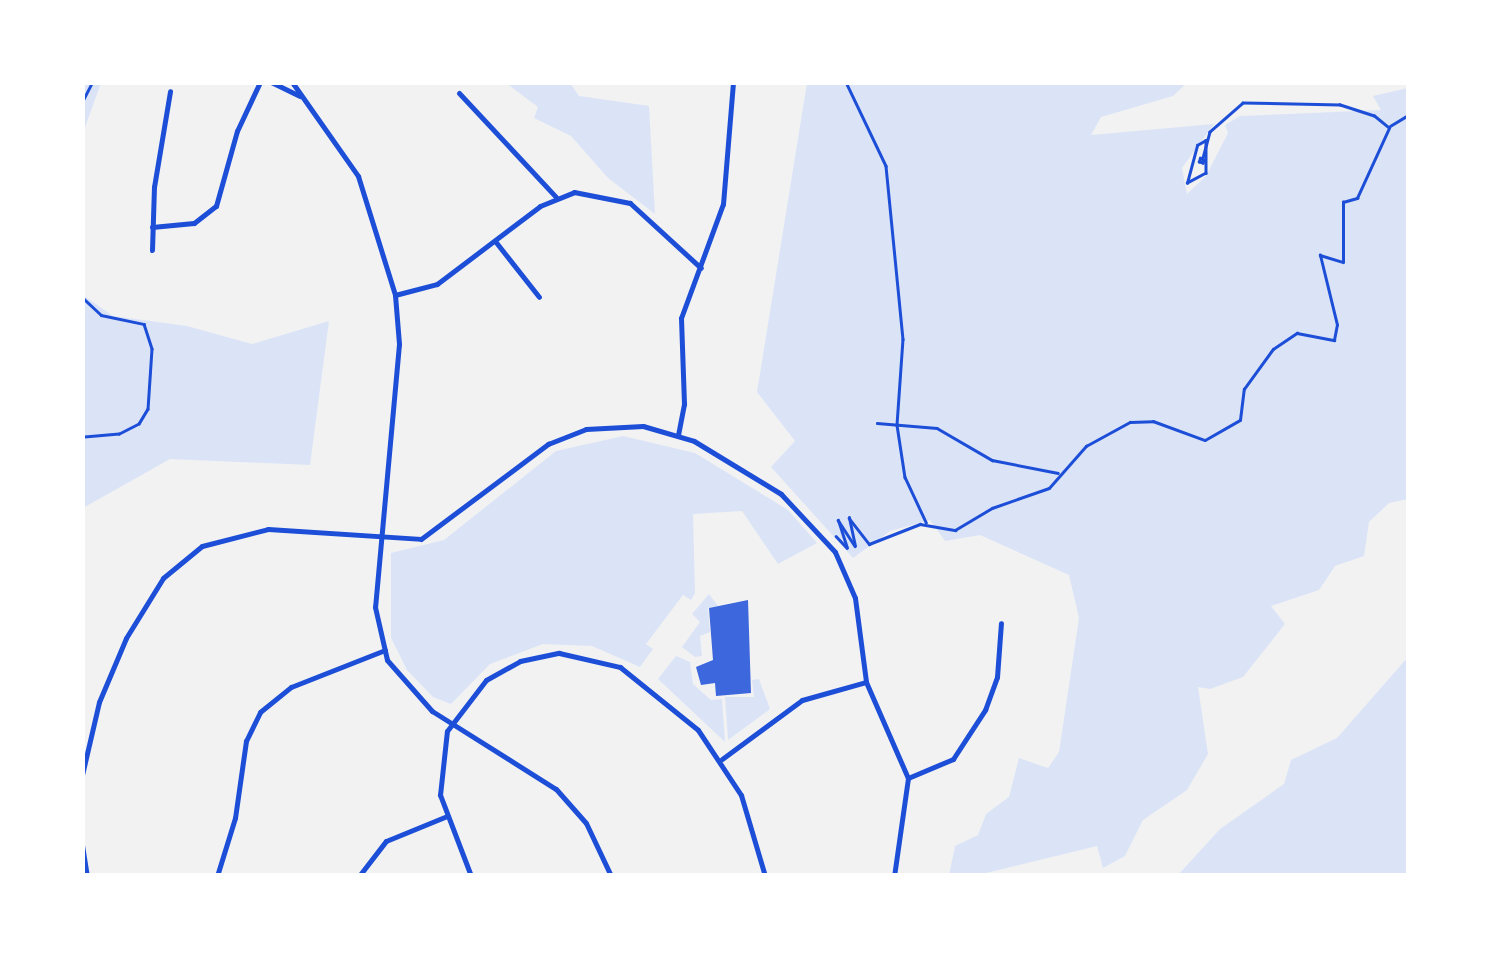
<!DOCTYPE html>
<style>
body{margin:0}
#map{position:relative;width:1491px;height:958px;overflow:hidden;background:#f2f2f2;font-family:Raleway,sans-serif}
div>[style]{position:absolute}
.green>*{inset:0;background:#dbe4f7}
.building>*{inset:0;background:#3d67dc}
.path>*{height:2.5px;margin:-1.25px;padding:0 1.25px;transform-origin:1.25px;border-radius:1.25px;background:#1d4ed8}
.minor>*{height:5px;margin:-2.5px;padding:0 2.5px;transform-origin:2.5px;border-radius:2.5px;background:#1d4ed8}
span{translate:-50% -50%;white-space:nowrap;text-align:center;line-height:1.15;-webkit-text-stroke:9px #fff;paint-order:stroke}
.frame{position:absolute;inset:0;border:85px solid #fff;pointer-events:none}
</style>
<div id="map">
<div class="green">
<i style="clip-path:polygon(83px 83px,101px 83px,83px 133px)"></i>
<i style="clip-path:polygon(506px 83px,570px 83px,579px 96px,649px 106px,655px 214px,608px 178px,571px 136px,534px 118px,538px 107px)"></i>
<i style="clip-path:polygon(807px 83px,1187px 83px,1173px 96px,1101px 117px,1091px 135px,1214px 124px,1182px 168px,1187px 194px,1206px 176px,1228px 133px,1225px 125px,1240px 116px,1381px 110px,1373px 96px,1408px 88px,1408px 499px,1389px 503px,1369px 522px,1364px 556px,1335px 566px,1319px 590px,1271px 606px,1285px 624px,1243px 677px,1210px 689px,1198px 687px,1208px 754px,1187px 790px,1143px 820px,1125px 856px,1103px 868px,1097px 846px,978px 875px,949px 875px,955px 846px,978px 835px,986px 814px,1009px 797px,1019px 758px,1048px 768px,1059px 752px,1079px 618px,1069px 575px,980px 535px,945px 541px,930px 520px,890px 531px,853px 558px,771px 467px,795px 441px,757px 392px)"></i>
<i style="clip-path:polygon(83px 295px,113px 316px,187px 326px,252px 344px,329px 321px,310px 465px,170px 459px,83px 508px)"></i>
<i style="clip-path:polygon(623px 436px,695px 453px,788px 510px,817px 543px,778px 564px,742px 511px,693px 514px,695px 593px,691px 600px,683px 595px,646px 644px,653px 649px,640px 667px,592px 646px,543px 644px,490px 664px,451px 704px,433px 697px,407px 670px,391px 638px,391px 553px,444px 540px,556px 451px)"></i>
<i style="clip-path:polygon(709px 594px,718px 606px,708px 608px,710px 632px,700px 636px,702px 656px,695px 657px,682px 647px,700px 622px,692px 614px)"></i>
<i style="clip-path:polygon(676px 656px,690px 662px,693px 684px,711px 700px,722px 699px,725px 742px,658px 679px)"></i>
<i style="clip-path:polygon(1408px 657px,1408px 875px,1178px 875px,1220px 829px,1284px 784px,1291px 760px,1337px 738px)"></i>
<i style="clip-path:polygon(759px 679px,770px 709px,728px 740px,725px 697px,754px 697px,752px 680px)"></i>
</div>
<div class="building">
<i style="clip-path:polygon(748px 600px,751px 693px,716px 696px,715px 683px,701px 685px,696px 667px,713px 660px,709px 608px)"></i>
</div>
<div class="path">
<i style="left:846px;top:82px;width:93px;rotate:64.5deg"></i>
<i style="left:886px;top:166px;width:174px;rotate:84.4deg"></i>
<i style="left:903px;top:339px;width:86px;rotate:94deg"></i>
<i style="left:897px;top:425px;width:53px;rotate:81.3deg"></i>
<i style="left:905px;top:477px;width:50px;rotate:65deg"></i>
<i style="left:82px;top:102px;width:22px;rotate:-63deg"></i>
<i style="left:1390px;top:126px;width:21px;rotate:-31deg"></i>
<i style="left:1206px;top:140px;width:33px;rotate:90deg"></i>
<i style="left:1206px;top:173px;width:21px;rotate:152deg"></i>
<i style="left:1187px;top:183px;width:39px;rotate:-75deg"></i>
<i style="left:1197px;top:145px;width:10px;rotate:-29deg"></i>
<i style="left:1200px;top:158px;width:4px;rotate:27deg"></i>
<i style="left:1204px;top:160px;width:3px;rotate:108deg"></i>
<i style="left:1203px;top:163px;width:4px;rotate:-166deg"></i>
<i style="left:1199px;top:162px;width:4px;rotate:-76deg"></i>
<i style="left:82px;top:297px;width:26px;rotate:43deg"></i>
<i style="left:101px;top:315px;width:44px;rotate:11.8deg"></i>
<i style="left:144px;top:324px;width:26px;rotate:72deg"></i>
<i style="left:152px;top:349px;width:60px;rotate:93.8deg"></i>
<i style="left:148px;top:409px;width:17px;rotate:121deg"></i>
<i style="left:139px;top:424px;width:22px;rotate:153deg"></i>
<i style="left:119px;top:434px;width:37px;rotate:175deg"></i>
<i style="left:877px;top:423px;width:60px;rotate:4.8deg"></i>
<i style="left:937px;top:428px;width:64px;rotate:30.2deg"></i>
<i style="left:992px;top:460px;width:67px;rotate:11.1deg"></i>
<i style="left:836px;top:536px;width:16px;rotate:47deg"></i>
<i style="left:847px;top:548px;width:29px;rotate:-108deg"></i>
<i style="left:838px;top:520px;width:31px;rotate:57deg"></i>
<i style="left:855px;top:546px;width:29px;rotate:-102deg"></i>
<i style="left:849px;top:518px;width:33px;rotate:52deg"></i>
<i style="left:869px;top:544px;width:55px;rotate:-21.4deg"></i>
<i style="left:920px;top:524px;width:36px;rotate:10deg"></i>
<i style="left:955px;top:530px;width:43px;rotate:-30.7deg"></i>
<i style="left:992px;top:508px;width:60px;rotate:-19.3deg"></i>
<i style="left:1049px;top:488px;width:56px;rotate:-48.6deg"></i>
<i style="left:1086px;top:446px;width:50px;rotate:-28.6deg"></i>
<i style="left:1130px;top:422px;width:23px;rotate:-2deg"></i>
<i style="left:1153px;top:421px;width:55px;rotate:20.1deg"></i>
<i style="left:1205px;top:440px;width:40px;rotate:-29.7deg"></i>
<i style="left:1240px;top:420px;width:31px;rotate:-83deg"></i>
<i style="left:1244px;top:389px;width:49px;rotate:-54.1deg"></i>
<i style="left:1273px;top:349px;width:29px;rotate:-34deg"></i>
<i style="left:1297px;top:333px;width:38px;rotate:11deg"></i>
<i style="left:1334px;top:340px;width:15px;rotate:-79deg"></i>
<i style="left:1337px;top:325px;width:72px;rotate:-103.7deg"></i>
<i style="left:1320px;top:255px;width:24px;rotate:17deg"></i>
<i style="left:1343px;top:262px;width:60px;rotate:-90deg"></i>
<i style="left:1343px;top:202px;width:15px;rotate:-16deg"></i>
<i style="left:1357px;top:198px;width:77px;rotate:-65.4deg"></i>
<i style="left:1389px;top:128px;width:19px;rotate:-141deg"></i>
<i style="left:1374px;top:116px;width:36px;rotate:-162deg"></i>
<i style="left:1340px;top:105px;width:97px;rotate:-178.8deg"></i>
<i style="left:1243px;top:103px;width:44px;rotate:138.7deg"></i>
<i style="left:1210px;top:132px;width:27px;rotate:105deg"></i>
</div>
<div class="minor">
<i style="left:271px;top:82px;width:32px;rotate:26deg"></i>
<i style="left:292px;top:82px;width:115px;rotate:54.9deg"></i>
<i style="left:358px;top:176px;width:125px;rotate:72.7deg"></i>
<i style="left:395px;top:295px;width:49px;rotate:85.3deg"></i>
<i style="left:399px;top:344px;width:264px;rotate:95.2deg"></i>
<i style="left:375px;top:607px;width:54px;rotate:77.2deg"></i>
<i style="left:387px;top:660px;width:68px;rotate:48.6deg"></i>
<i style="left:432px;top:711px;width:146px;rotate:32.2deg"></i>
<i style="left:556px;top:789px;width:45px;rotate:48.6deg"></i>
<i style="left:586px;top:823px;width:59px;rotate:64.7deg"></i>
<i style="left:459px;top:93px;width:142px;rotate:47deg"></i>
<i style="left:152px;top:227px;width:42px;rotate:-5.4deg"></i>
<i style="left:194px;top:223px;width:28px;rotate:-38deg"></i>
<i style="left:216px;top:206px;width:78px;rotate:-74.4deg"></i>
<i style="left:237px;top:131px;width:54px;rotate:-64.9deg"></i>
<i style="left:495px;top:241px;width:71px;rotate:51.8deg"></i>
<i style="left:152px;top:250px;width:63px;rotate:-88.2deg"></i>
<i style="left:154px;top:187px;width:97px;rotate:-80.5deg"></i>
<i style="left:395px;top:295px;width:43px;rotate:-14.7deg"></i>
<i style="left:437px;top:284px;width:129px;rotate:-37.1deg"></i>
<i style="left:540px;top:206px;width:37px;rotate:-22deg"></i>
<i style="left:574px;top:192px;width:57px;rotate:11.1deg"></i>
<i style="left:630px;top:203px;width:96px;rotate:42.5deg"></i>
<i style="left:678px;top:435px;width:32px;rotate:-79deg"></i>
<i style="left:684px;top:404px;width:86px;rotate:-92deg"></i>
<i style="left:681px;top:318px;width:121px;rotate:-69.8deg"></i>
<i style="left:723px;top:204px;width:122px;rotate:-85.3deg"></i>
<i style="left:722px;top:759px;width:99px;rotate:-36.4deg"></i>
<i style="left:802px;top:700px;width:66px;rotate:-15.7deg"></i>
<i style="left:82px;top:775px;width:75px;rotate:-76.9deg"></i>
<i style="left:99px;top:702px;width:69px;rotate:-67.1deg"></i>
<i style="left:126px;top:638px;width:70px;rotate:-58.3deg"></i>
<i style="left:163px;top:578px;width:50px;rotate:-39.4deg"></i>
<i style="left:202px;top:546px;width:68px;rotate:-14.4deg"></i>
<i style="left:268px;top:529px;width:153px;rotate:3.7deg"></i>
<i style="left:421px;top:539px;width:159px;rotate:-36.8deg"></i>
<i style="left:548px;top:444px;width:41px;rotate:-21.5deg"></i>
<i style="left:586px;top:429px;width:57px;rotate:-3deg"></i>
<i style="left:643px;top:426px;width:53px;rotate:16.4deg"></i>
<i style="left:694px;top:441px;width:102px;rotate:31.3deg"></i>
<i style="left:781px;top:494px;width:79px;rotate:47deg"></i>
<i style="left:835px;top:552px;width:50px;rotate:66.5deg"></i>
<i style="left:855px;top:598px;width:85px;rotate:82.5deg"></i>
<i style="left:866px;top:682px;width:105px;rotate:66.4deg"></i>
<i style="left:908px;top:778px;width:99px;rotate:98.1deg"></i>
<i style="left:908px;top:778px;width:49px;rotate:-22.9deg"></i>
<i style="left:953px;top:759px;width:59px;rotate:-56.9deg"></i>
<i style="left:985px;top:710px;width:35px;rotate:-70deg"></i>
<i style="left:997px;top:677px;width:54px;rotate:-85.8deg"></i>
<i style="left:82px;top:845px;width:31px;rotate:81deg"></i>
<i style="left:217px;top:876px;width:61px;rotate:-72.8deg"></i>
<i style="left:235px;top:818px;width:78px;rotate:-81.9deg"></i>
<i style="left:246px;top:741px;width:32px;rotate:-64deg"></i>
<i style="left:260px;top:712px;width:40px;rotate:-39deg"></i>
<i style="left:291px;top:687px;width:101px;rotate:-21.5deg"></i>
<i style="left:359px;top:876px;width:44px;rotate:-52.4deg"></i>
<i style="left:386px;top:841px;width:66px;rotate:-22.3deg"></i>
<i style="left:471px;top:876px;width:87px;rotate:-110.9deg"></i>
<i style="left:440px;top:795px;width:64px;rotate:-83.8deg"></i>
<i style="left:447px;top:731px;width:64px;rotate:-52.6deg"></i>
<i style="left:486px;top:680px;width:39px;rotate:-29deg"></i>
<i style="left:520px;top:661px;width:40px;rotate:-12deg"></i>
<i style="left:559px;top:653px;width:63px;rotate:12.9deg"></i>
<i style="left:620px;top:667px;width:100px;rotate:38.9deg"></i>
<i style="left:698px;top:730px;width:78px;rotate:56.5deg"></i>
<i style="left:741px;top:795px;width:84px;rotate:73.5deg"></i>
</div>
<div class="frame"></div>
</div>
